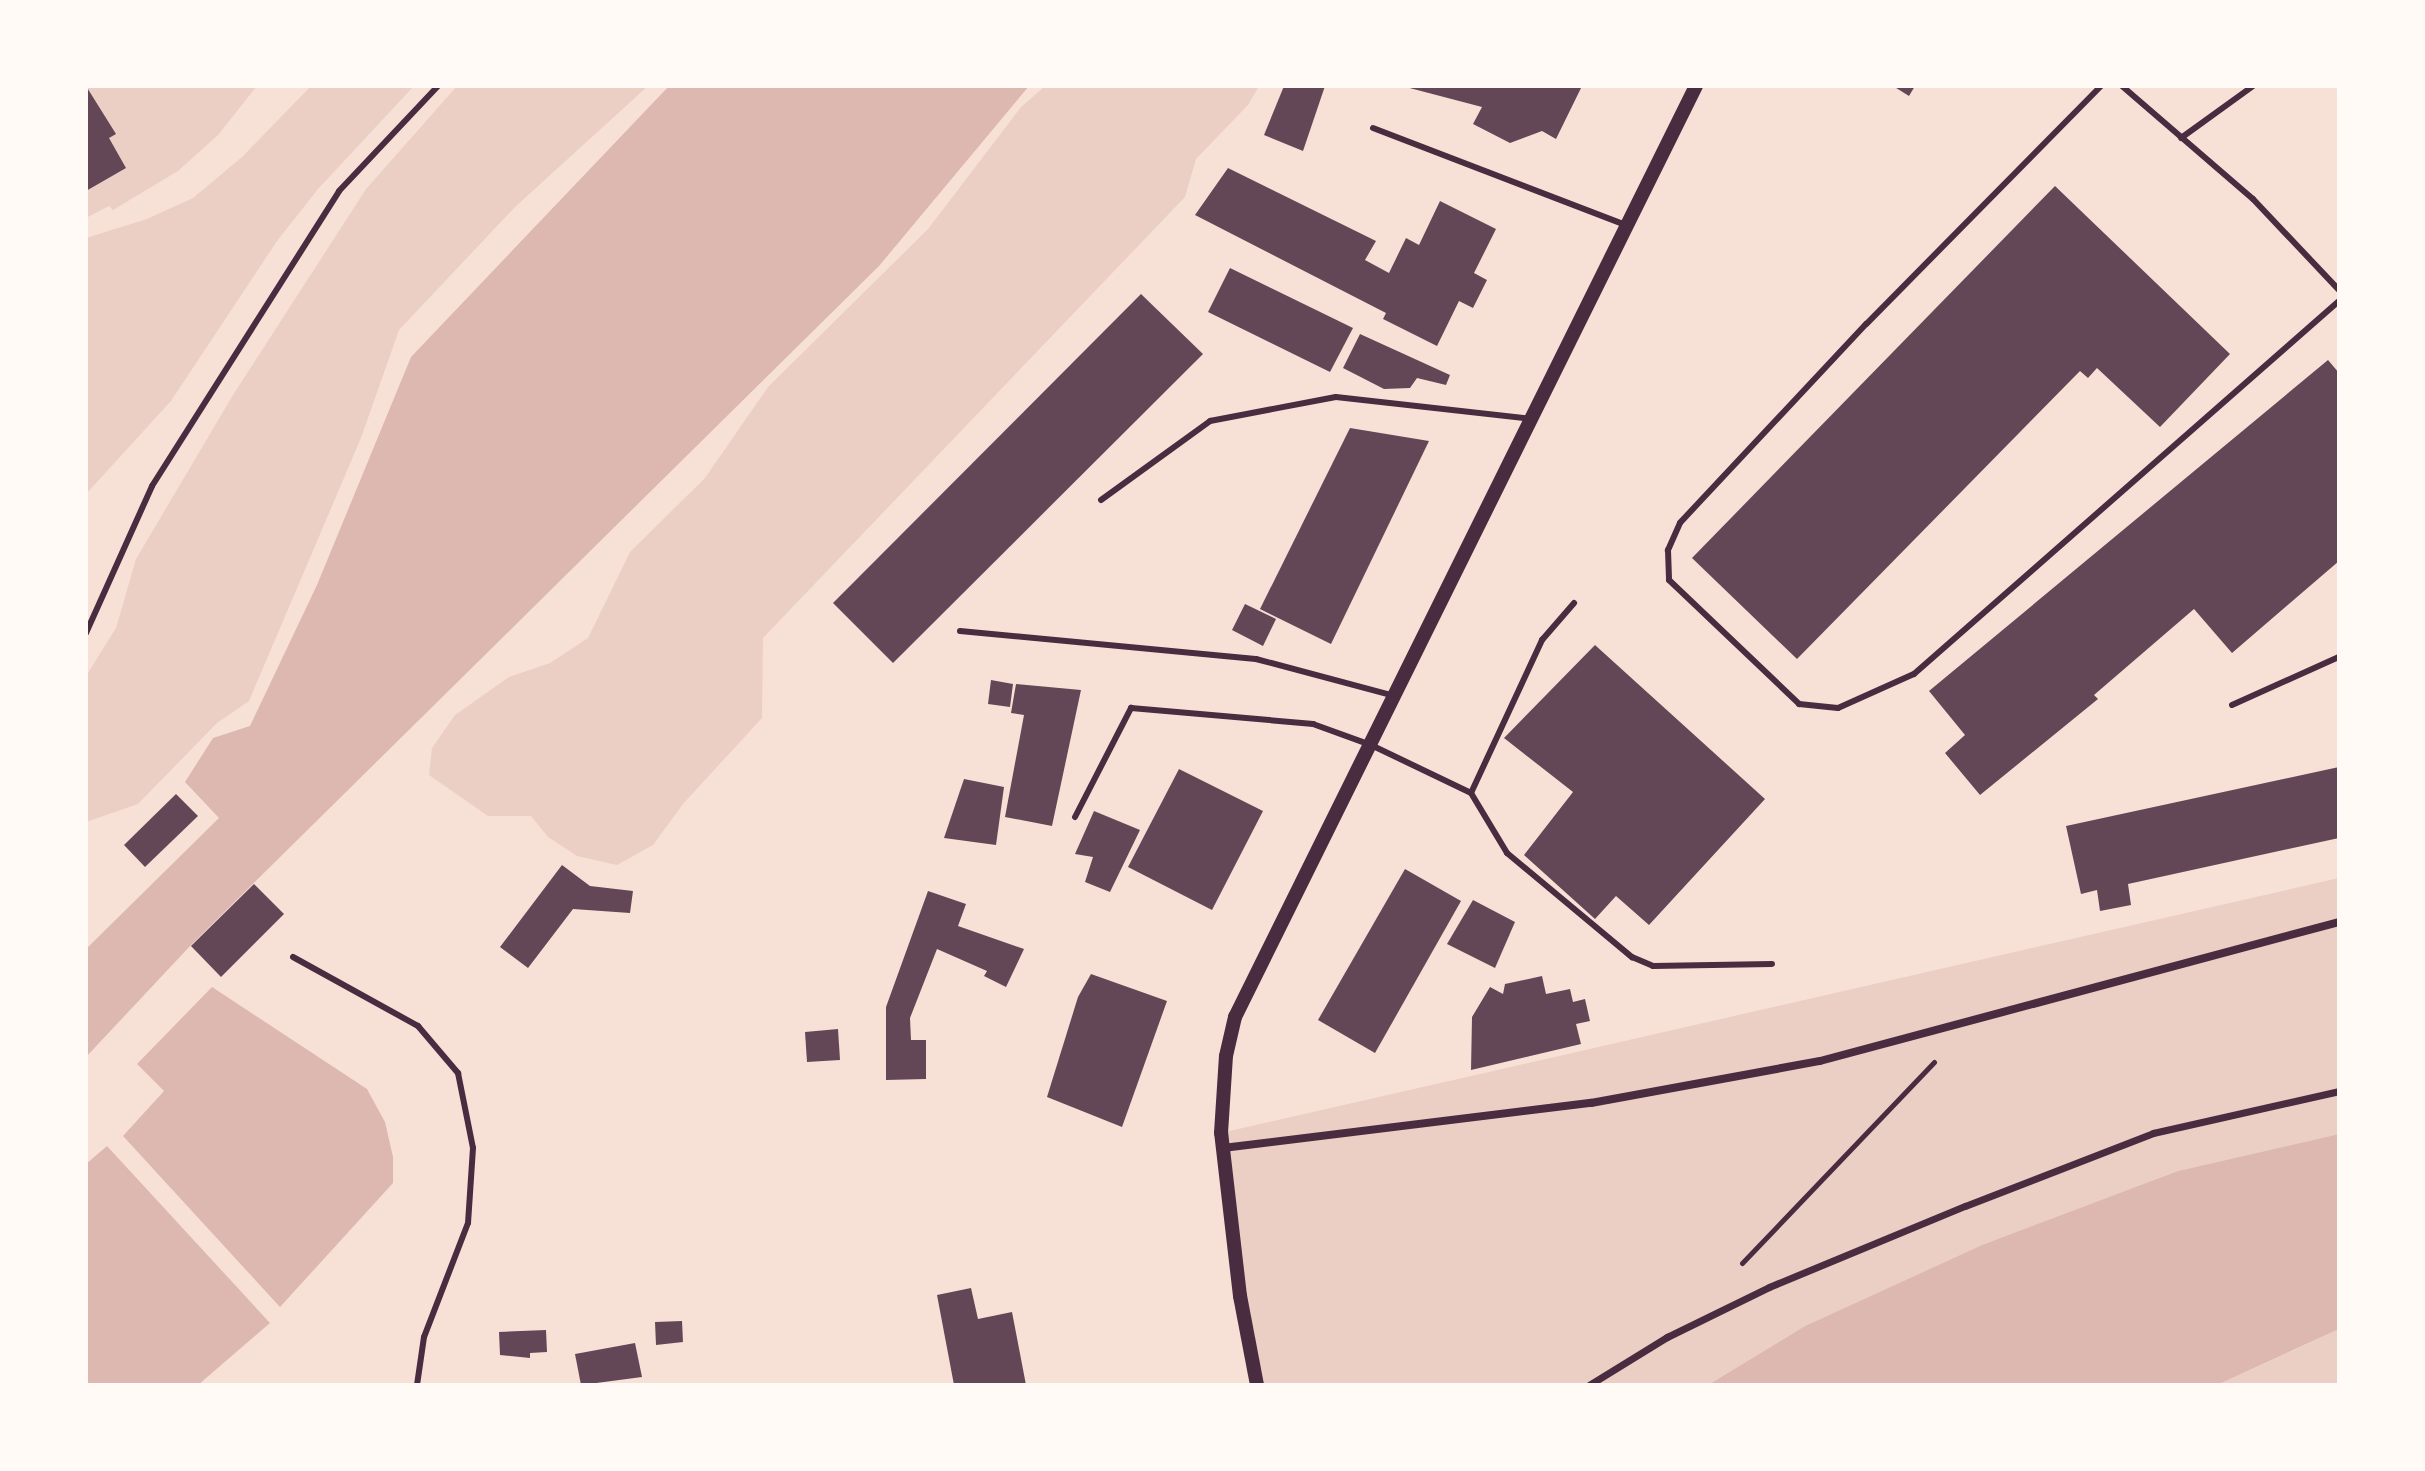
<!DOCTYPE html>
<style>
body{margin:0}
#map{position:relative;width:2425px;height:1471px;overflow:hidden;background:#f7e1d7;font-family:Inter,sans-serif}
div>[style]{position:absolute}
.green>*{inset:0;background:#ebcfc5}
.water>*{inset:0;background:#dcb8b0}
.building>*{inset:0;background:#644757}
.path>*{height:5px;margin:-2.5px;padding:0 2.5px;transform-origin:2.5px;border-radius:2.5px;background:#4a2c40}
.service>*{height:6px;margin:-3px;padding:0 3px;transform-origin:3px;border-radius:3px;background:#4a2c40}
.pedestrian>*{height:7px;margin:-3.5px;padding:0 3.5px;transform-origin:3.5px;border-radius:3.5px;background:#4a2c40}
.minor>*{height:8px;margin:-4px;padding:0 4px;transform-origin:4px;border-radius:4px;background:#4a2c40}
.tertiary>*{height:14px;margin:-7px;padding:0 7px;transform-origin:7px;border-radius:7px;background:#4a2c40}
span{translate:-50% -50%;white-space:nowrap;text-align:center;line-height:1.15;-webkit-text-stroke:7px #fffaf5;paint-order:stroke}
.frame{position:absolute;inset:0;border:88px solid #fffaf5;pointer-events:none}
</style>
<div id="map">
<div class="green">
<i style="clip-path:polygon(86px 86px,257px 86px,218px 135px,178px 171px,113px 210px,109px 206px,86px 218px)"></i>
<i style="clip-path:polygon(311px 86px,414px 86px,318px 189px,277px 241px,171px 401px,86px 494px,86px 238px,147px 219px,193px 198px,242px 157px)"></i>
<i style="clip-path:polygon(457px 86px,648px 86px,515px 207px,399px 330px,361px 438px,249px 701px,217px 723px,138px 804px,86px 822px,86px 676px,116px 628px,136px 559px,233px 395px,366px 189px)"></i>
<i style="clip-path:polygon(1045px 86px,1259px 86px,1248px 105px,1196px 159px,1185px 197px,763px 638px,762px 718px,683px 804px,653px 845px,617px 865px,577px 856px,548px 837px,531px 816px,488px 816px,429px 775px,432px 748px,455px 715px,509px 677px,550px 663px,588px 638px,630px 552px,705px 478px,768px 387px,928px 229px,1021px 107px)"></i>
<i style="clip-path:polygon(2339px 878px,2339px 1134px,2178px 1171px,1982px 1245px,1805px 1326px,1708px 1385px,1257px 1385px,1221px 1133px)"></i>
<i style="clip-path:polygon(2339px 1329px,2339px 1385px,2217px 1385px,2266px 1363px)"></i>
</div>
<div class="water">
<i style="clip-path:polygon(669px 86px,1029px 86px,879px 266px,191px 945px,86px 1057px,86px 949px,219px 818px,185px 782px,213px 738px,250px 726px,317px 585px,411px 357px)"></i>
<i style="clip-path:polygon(212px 987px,367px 1089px,385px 1122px,393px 1157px,393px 1183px,280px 1307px,123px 1136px,164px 1091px,137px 1064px)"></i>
<i style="clip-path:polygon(2339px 1134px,2339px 1329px,2217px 1385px,1708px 1385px,1805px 1326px,1982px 1245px,2178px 1171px)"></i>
<i style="clip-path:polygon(107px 1146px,270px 1323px,198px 1385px,86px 1385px,86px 1164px)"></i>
</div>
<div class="building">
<i style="clip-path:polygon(86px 86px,116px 134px,109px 138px,126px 168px,86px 191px)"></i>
<i style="clip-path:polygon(1284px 86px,1325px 86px,1303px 151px,1264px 135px)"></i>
<i style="clip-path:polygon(1402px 86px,1582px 86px,1556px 139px,1542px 131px,1510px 143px,1473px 124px,1482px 107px)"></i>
<i style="clip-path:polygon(1893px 86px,1915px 86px,1909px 96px)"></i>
<i style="clip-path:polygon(1228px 168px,1376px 241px,1365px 260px,1389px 273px,1406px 238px,1419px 245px,1440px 201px,1496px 229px,1474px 273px,1487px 280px,1473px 308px,1459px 301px,1437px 346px,1383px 319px,1386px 313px,1195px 215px)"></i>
<i style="clip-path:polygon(2055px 186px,2230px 354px,2160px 427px,2097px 368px,2088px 378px,2080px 371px,1797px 659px,1692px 558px)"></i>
<i style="clip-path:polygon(1230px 268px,1353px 328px,1330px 372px,1208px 312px)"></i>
<i style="clip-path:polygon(1141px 294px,1203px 354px,893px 663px,833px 603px)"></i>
<i style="clip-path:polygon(1360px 334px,1450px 375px,1446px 385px,1417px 378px,1410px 388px,1384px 389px,1343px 368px)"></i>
<i style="clip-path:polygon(2328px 360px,2339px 373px,2339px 561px,2232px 653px,2194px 609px,2094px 695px,2098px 699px,1980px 795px,1945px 753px,1965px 735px,1929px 691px)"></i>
<i style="clip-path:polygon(1350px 428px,1429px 441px,1331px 644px,1260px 609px)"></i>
<i style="clip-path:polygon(1245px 604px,1276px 619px,1263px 646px,1232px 630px)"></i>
<i style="clip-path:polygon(1595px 645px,1765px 799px,1649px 925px,1616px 896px,1595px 919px,1524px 855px,1573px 792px,1504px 738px)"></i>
<i style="clip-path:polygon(991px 680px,1013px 684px,1010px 707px,988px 704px)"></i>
<i style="clip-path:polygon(1016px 684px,1081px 690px,1052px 826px,1005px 817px,1024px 715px,1011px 713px)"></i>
<i style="clip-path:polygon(2339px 767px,2339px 838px,2128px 884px,2131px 905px,2100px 911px,2097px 890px,2081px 894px,2066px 826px)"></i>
<i style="clip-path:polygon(1179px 769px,1263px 811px,1212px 910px,1128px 867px)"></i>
<i style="clip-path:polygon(964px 779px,1004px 787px,996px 845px,944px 838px)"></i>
<i style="clip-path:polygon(176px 794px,198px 816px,145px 867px,124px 845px)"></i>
<i style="clip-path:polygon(1094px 811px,1140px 830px,1110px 892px,1085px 882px,1093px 857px,1075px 854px)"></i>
<i style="clip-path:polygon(562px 865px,590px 886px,633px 891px,630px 913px,573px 909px,528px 968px,500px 947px)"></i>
<i style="clip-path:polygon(1405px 869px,1461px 901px,1375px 1053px,1318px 1020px)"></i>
<i style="clip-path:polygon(254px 884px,284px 914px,221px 977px,191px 946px)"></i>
<i style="clip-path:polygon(928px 891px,966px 904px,958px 926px,1024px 949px,1006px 987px,984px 976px,987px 971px,937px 949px,910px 1018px,911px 1040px,926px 1040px,926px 1079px,886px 1080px,886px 1007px)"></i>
<i style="clip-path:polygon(1473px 900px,1515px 922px,1495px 968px,1447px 944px)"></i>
<i style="clip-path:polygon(1091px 974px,1167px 1001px,1122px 1127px,1047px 1097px,1078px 997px)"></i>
<i style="clip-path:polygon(1542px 976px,1546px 994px,1570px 989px,1573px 1002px,1585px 999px,1590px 1021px,1576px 1024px,1581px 1044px,1471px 1070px,1472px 1017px,1490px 987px,1503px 994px,1505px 984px)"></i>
<i style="clip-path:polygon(838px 1029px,840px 1060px,807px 1062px,805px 1032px)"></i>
<i style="clip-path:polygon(971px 1288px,978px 1319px,1012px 1312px,1026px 1385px,954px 1385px,937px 1295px)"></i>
<i style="clip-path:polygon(682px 1321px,683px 1342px,656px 1345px,655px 1322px)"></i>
<i style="clip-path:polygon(546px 1330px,547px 1352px,530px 1353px,530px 1358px,500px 1355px,499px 1332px)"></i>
<i style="clip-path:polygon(635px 1343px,642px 1377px,581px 1385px,575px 1354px)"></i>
</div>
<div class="path">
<i style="left:1742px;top:1263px;width:278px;rotate:-46.3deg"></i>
</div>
<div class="service">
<i style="left:2101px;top:86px;width:334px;rotate:134.6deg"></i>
<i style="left:1866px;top:324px;width:272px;rotate:133.1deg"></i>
<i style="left:1680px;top:523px;width:30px;rotate:114deg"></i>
<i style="left:1668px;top:550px;width:30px;rotate:88deg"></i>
<i style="left:1669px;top:580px;width:180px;rotate:43.6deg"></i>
<i style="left:1799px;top:704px;width:39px;rotate:6deg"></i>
<i style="left:1838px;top:708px;width:83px;rotate:-24.1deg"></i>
<i style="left:1914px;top:674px;width:565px;rotate:-41.27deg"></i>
<i style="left:2122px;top:86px;width:173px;rotate:40.8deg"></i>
<i style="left:2253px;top:199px;width:125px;rotate:46.6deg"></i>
<i style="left:1373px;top:128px;width:271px;rotate:21deg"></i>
<i style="left:2181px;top:138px;width:89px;rotate:-35.8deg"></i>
<i style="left:1101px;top:500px;width:135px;rotate:-35.9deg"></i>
<i style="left:1210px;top:421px;width:128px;rotate:-10.8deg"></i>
<i style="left:1336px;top:397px;width:196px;rotate:6.4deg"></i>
<i style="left:960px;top:631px;width:297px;rotate:5.4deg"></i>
<i style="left:1256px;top:659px;width:144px;rotate:14.9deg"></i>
<i style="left:86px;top:633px;width:161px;rotate:-65.8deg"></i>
<i style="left:152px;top:486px;width:349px;rotate:-57.6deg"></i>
<i style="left:339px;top:191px;width:144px;rotate:-46.7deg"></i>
<i style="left:2232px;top:705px;width:117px;rotate:-24.2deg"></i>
<i style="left:1471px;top:793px;width:70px;rotate:59deg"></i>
<i style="left:1507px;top:853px;width:163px;rotate:39.8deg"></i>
<i style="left:1632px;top:957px;width:23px;rotate:23deg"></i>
<i style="left:1653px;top:966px;width:119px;rotate:-1deg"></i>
<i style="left:1075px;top:817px;width:123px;rotate:-62.8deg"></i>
<i style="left:1131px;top:708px;width:183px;rotate:5deg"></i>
<i style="left:1313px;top:724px;width:62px;rotate:19.9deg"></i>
<i style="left:1371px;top:745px;width:111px;rotate:25.6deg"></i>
<i style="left:1471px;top:793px;width:169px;rotate:-65.1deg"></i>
<i style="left:1542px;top:640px;width:49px;rotate:-49.1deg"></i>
<i style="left:293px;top:957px;width:143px;rotate:28.9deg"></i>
<i style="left:418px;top:1026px;width:62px;rotate:49.6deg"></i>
<i style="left:458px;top:1073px;width:76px;rotate:78.7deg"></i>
<i style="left:473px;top:1148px;width:75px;rotate:93.8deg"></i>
<i style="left:468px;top:1223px;width:122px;rotate:111.1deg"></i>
<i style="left:424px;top:1337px;width:49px;rotate:98.3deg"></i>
</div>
<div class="pedestrian">
<i style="left:1589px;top:1385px;width:92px;rotate:-31.6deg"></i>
<i style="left:1667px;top:1337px;width:114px;rotate:-26.1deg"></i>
<i style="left:1769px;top:1287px;width:212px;rotate:-22.5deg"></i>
<i style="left:1965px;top:1206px;width:202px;rotate:-21.2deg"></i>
<i style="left:2153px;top:1133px;width:191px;rotate:-12.7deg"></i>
</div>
<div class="minor">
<i style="left:1223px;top:1148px;width:371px;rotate:-7deg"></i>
<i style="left:1591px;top:1103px;width:233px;rotate:-10.4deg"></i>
<i style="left:1820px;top:1061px;width:537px;rotate:-14.99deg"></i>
</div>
<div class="tertiary">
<i style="left:1257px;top:1385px;width:91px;rotate:-100.8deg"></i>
<i style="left:1240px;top:1296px;width:164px;rotate:-96.6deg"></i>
<i style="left:1221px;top:1133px;width:77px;rotate:-86.3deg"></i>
<i style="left:1226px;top:1056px;width:40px;rotate:-77deg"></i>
<i style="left:1235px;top:1017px;width:1039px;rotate:-63.66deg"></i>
</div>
<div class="frame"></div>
</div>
